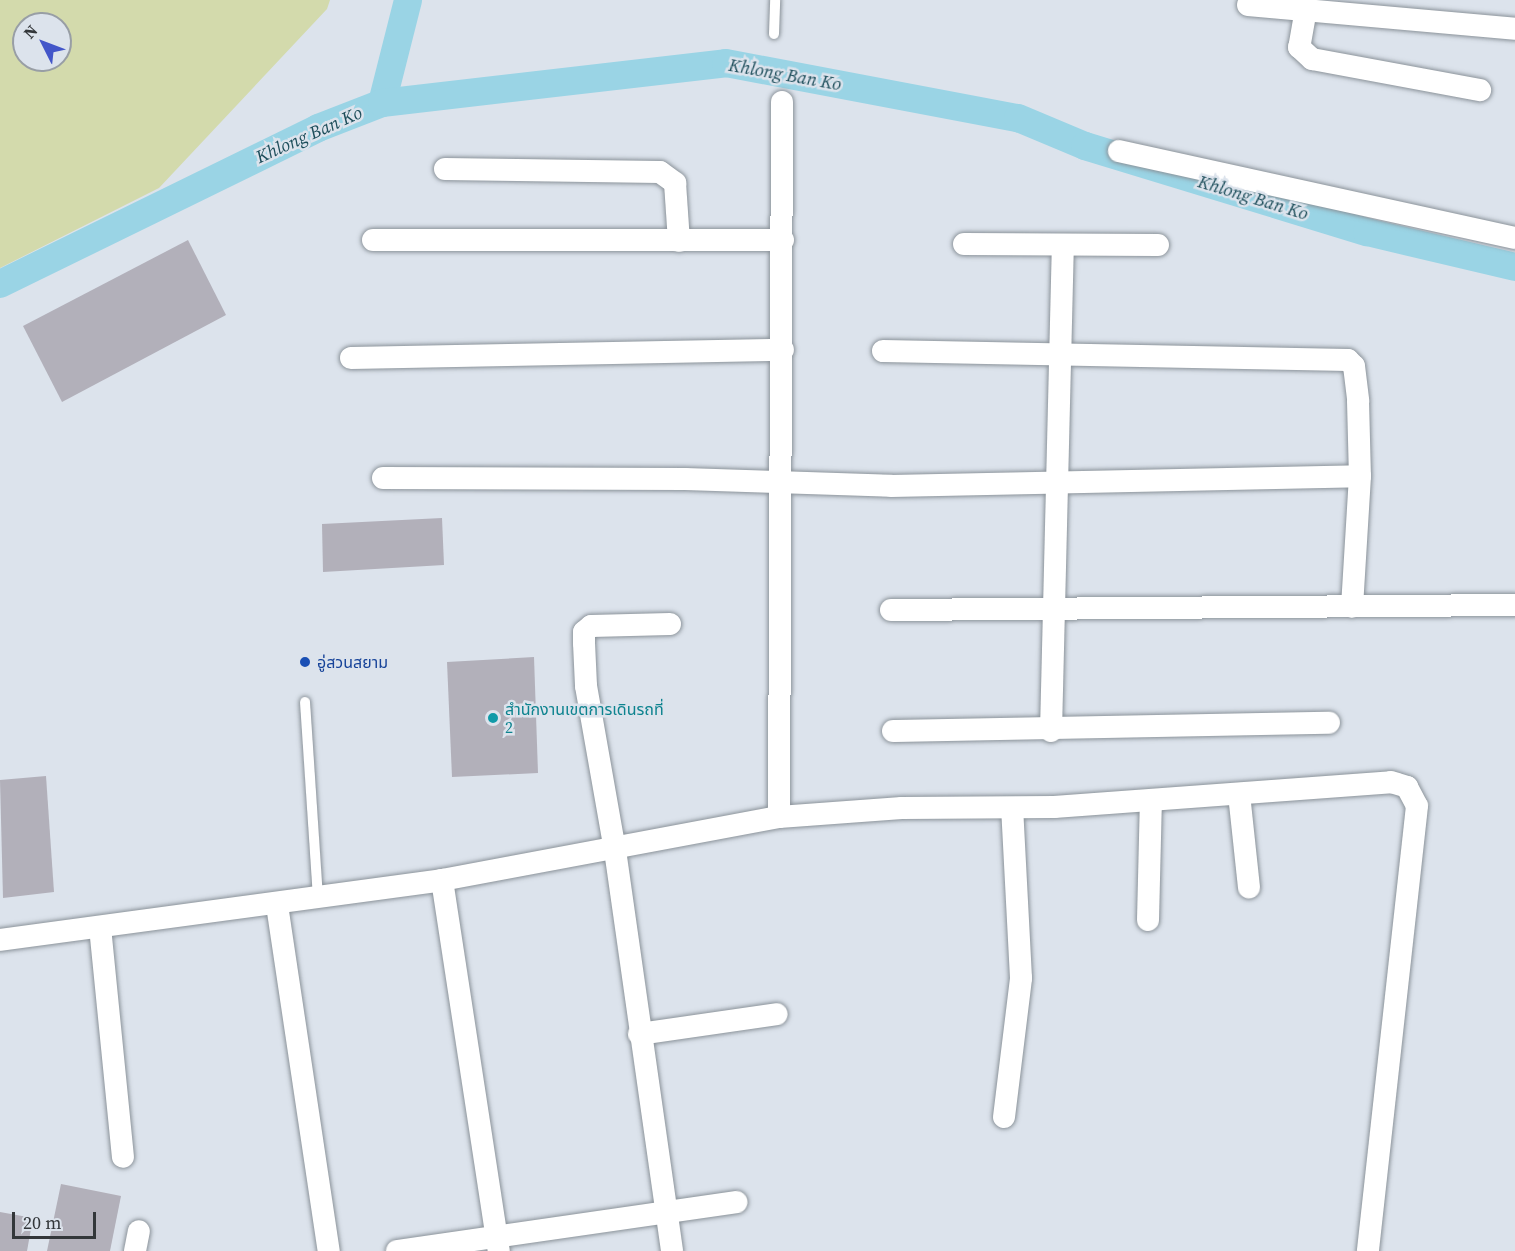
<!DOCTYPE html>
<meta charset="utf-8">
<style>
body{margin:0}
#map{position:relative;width:1515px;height:1251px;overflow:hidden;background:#dce3ec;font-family:"Source Serif 4","Noto Sans Thai",serif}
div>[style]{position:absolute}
.green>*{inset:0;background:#d3daac}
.canal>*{height:28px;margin:-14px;padding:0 14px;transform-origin:14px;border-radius:14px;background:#9ad4e5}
.building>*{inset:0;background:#b2b0ba}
.roads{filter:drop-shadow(0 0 2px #8b939a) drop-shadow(0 0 2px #8b939a)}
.service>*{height:10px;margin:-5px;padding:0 5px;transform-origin:5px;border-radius:5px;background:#fff}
.minor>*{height:22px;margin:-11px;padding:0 11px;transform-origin:11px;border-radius:11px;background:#fff}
.dots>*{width:16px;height:16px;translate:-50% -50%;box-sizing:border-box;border:3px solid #dce3ec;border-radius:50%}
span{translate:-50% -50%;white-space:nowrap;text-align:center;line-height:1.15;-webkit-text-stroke:5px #dce3ec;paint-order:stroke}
.transit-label{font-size:16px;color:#164399}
.left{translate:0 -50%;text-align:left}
.culture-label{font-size:16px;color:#0d838f}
.water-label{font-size:18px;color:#1c4d5a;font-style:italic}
.north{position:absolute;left:12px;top:12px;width:60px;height:60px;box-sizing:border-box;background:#dce3ec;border:2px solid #989ea5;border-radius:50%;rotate:312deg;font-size:16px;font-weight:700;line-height:24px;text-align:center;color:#33373a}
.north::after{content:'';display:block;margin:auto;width:21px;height:27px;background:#4356c9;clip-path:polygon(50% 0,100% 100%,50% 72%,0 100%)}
.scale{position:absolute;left:12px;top:1212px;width:84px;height:27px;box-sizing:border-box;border:3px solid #33373a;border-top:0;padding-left:8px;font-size:18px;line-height:21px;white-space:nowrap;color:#33373a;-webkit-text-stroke:4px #dce3ec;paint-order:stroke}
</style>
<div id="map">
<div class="green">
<i style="clip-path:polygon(evenodd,0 0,330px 0,327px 9px,159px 188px,0 268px,0 0,24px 24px,60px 24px,60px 60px,24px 60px,24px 24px)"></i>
</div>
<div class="canal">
<i style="left:382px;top:103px;width:106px;rotate:-75.8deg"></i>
<i style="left:0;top:284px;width:354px;rotate:-26.1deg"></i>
<i style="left:318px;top:128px;width:69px;rotate:-21.3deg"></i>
<i style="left:382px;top:103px;width:346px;rotate:-6.6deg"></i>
<i style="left:726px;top:63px;width:297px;rotate:10.7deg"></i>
<i style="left:1018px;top:118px;width:73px;rotate:22.7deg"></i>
<i style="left:1085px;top:146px;width:295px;rotate:17deg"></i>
<i style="left:1367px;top:232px;width:152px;rotate:13.3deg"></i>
</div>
<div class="building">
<i style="clip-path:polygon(188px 240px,226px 315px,62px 402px,23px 326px)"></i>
<i style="clip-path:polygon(442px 518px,444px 565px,323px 572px,322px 524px)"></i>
<i style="clip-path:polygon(534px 657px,538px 773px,452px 777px,447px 662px)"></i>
<i style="clip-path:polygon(46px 776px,54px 892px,3px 898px,0 780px)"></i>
<i style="clip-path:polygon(61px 1184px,121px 1196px,110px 1251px,47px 1251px)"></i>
<i style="clip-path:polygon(0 1212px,33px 1218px,27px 1251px,0 1251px)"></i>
</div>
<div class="roads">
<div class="service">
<i style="left:774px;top:34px;width:34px;rotate:-88deg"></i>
<i style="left:305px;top:702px;width:197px;rotate:86.2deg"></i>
</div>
<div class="minor">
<i style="left:1248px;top:5px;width:268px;rotate:5.1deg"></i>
<i style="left:1306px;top:9px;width:39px;rotate:100deg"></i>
<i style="left:1299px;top:47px;width:18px;rotate:43deg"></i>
<i style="left:1312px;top:59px;width:171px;rotate:10.5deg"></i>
<i style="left:1119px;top:151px;width:405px;rotate:12.4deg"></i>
<i style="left:445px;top:169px;width:215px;rotate:0.8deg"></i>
<i style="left:660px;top:172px;width:19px;rotate:36deg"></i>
<i style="left:675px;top:183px;width:58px;rotate:86.1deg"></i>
<i style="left:373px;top:240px;width:410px"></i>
<i style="left:964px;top:244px;width:194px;rotate:0.3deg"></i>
<i style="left:883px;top:351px;width:465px;rotate:1.1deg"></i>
<i style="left:1348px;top:360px;width:8px;rotate:45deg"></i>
<i style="left:1354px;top:366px;width:35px;rotate:83deg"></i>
<i style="left:1358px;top:401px;width:75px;rotate:88.5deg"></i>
<i style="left:1360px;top:476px;width:131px;rotate:93.5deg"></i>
<i style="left:351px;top:358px;width:432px;rotate:-1.1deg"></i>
<i style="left:383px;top:478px;width:302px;rotate:0.2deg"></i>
<i style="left:685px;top:479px;width:206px;rotate:1.9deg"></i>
<i style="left:891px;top:486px;width:469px;rotate:-1.2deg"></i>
<i style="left:891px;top:610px;width:624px;rotate:-0.46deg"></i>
<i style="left:670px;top:624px;width:79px;rotate:178.5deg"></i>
<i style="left:591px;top:626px;width:9px;rotate:139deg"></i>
<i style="left:584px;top:632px;width:11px;rotate:90deg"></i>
<i style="left:584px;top:643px;width:43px;rotate:87.3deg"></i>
<i style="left:586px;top:686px;width:167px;rotate:80deg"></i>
<i style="left:615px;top:850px;width:405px;rotate:81.9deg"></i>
<i style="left:893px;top:731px;width:436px;rotate:-1.1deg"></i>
<i style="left:1051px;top:731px;width:484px;rotate:-88.6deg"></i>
<i style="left:1239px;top:794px;width:94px;rotate:83.9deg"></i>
<i style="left:779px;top:817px;width:715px;rotate:-89.76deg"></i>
<i style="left:442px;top:880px;width:375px;rotate:81.3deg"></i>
<i style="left:277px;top:905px;width:350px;rotate:81.5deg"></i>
<i style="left:1148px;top:920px;width:119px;rotate:-88.6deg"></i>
<i style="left:100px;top:927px;width:231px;rotate:84.3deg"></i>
<i style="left:0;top:940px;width:446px;rotate:-7.7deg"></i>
<i style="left:442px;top:880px;width:343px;rotate:-10.6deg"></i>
<i style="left:779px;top:817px;width:123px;rotate:-4.2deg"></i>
<i style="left:902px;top:808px;width:152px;rotate:-0.4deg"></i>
<i style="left:1054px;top:807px;width:338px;rotate:-4.2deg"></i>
<i style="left:1391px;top:782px;width:17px;rotate:17deg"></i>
<i style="left:1407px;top:787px;width:21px;rotate:62deg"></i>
<i style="left:1417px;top:806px;width:448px;rotate:96.3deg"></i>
<i style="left:639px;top:1034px;width:139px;rotate:-8.2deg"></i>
<i style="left:1004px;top:1117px;width:140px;rotate:-83deg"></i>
<i style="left:1021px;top:978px;width:170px;rotate:-93deg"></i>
<i style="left:135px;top:1251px;width:20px;rotate:-79deg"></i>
<i style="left:397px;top:1251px;width:343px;rotate:-8.2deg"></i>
</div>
</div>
<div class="dots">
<i style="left:305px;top:662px;background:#1a4fb4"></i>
<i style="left:493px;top:718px;background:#0f9aa8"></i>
</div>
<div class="transit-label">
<span class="left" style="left:317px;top:662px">อู่สวนสยาม</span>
</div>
<div class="culture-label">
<span class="left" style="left:505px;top:718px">สำนักงานเขตการเดินรถที่<br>2</span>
</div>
<div class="water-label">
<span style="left:785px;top:75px;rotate:10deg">Khlong Ban Ko</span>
<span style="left:309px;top:135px;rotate:-24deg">Khlong Ban Ko</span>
<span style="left:1253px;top:198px;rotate:17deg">Khlong Ban Ko</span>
</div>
<div class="north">N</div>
<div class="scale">20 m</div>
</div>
